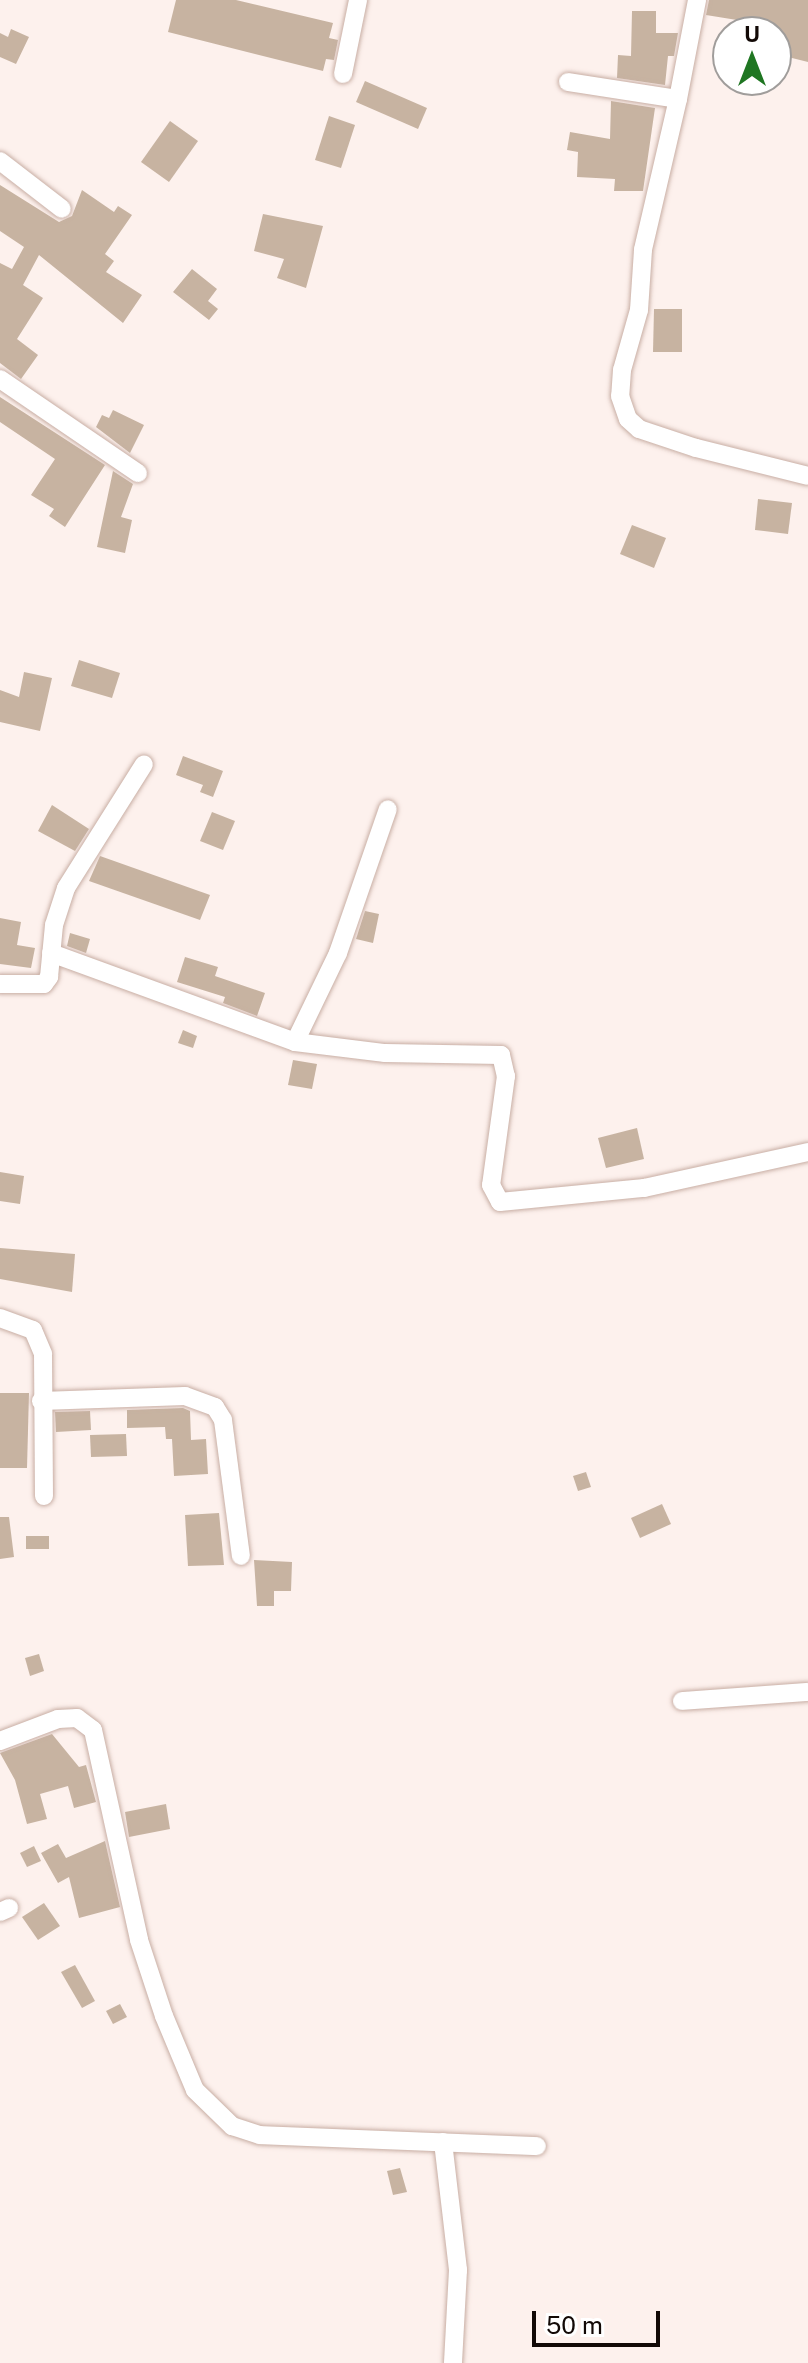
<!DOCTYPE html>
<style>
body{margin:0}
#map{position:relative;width:808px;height:2363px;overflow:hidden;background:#fdf1ed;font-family:"Public Sans",sans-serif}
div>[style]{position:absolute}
.building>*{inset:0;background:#c7b3a1}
.roads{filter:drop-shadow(0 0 2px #c8aea4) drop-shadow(0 0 2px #c8aea4)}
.street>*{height:18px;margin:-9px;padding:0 9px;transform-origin:9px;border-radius:9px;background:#fff}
span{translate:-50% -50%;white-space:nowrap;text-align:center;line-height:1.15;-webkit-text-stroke:6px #fff;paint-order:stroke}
.north{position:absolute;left:712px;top:16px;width:80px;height:80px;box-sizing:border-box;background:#fff;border:2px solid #a09d9b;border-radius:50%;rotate:0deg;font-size:22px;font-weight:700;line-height:32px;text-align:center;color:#120906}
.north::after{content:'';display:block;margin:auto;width:28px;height:36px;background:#1f7622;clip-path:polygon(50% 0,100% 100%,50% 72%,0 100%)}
.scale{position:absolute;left:532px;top:2311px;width:128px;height:36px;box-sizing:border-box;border:4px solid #120906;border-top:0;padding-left:10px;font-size:24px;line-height:28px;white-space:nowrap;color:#120906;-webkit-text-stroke:6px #fff;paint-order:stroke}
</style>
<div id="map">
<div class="building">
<i style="clip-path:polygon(176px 0,236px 0,333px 23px,329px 38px,338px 40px,334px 60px,326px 59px,323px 71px,168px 32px)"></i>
<i style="clip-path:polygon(709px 0,808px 0,808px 62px,776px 54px,776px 32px,736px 32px,737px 20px,706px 15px)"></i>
<i style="clip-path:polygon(632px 11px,656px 11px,656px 33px,678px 33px,674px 56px,668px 56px,665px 85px,617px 78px,618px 55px,631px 56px)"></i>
<i style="clip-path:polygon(11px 29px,29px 37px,16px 64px,0 57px,0 33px,8px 37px)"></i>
<i style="clip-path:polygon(365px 81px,427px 108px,418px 129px,356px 102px)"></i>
<i style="clip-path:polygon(611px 101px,655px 108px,643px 191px,614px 191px,615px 179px,577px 177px,578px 152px,567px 150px,570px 132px,610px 139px)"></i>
<i style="clip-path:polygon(329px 116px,355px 125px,341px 168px,315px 160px)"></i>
<i style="clip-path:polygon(170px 121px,198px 141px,169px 182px,141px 162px)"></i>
<i style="clip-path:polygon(0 185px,59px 222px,72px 216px,82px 190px,114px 212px,118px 206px,132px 215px,105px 254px,114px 261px,106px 272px,142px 295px,123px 323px,39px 255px,23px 285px,43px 298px,17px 339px,38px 355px,21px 379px,0 363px,0 263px,12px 269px,24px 247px,0 231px)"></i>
<i style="clip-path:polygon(263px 214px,323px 226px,306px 288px,277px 278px,284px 259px,254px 251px)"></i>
<i style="clip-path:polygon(192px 269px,217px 289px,208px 301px,218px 309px,209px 320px,173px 292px)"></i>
<i style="clip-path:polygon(654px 309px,682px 309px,682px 352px,653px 352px)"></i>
<i style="clip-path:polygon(0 397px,105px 465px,65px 527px,49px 516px,54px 509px,31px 495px,55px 459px,0 422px)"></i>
<i style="clip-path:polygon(113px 410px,144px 425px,130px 453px,96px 427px,102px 415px,109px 418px)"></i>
<i style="clip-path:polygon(113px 471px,133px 484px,121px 517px,132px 520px,125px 553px,97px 547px)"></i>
<i style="clip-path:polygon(758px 499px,792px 503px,788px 534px,755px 530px)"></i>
<i style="clip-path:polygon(632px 525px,666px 538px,654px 568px,620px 554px)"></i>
<i style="clip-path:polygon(79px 660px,120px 673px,112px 698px,71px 686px)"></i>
<i style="clip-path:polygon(24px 672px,52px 678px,40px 731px,0 722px,0 690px,19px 697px)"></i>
<i style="clip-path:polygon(183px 756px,223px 771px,213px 797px,200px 792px,203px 785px,176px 775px)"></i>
<i style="clip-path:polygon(52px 805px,89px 829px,75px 851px,38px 831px)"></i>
<i style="clip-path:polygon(212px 812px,235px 821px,223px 850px,200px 841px)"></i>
<i style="clip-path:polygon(100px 856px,210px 895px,200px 920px,89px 881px)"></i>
<i style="clip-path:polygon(365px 911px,379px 914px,373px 943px,356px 939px)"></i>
<i style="clip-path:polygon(0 918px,21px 922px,17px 945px,35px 948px,31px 968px,0 964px)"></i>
<i style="clip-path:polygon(70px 933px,90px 939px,86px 953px,67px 946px)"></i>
<i style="clip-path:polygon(185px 957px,218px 967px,215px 976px,265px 993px,257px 1016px,223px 1003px,225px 997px,177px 982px)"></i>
<i style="clip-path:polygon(183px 1030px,197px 1036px,193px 1048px,178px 1043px)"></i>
<i style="clip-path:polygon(293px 1060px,317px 1064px,312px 1089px,288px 1085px)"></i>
<i style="clip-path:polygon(637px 1128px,644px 1159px,606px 1168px,598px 1138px)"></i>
<i style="clip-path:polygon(0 1172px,24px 1176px,20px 1204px,0 1201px)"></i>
<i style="clip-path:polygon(0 1248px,75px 1254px,72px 1292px,0 1279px)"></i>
<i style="clip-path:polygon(0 1393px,29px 1393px,27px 1468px,0 1468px)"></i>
<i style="clip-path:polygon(183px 1408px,190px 1411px,191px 1440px,206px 1439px,208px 1474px,174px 1476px,172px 1439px,166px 1439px,165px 1427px,127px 1428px,127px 1410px)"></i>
<i style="clip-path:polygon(90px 1411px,91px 1430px,56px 1432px,55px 1412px)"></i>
<i style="clip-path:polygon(126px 1434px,127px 1456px,91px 1457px,90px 1435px)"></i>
<i style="clip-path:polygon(586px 1472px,591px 1487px,578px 1491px,573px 1476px)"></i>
<i style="clip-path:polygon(662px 1504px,671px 1524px,640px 1538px,631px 1518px)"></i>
<i style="clip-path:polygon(219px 1513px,224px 1565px,188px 1566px,185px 1515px)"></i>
<i style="clip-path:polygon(0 1517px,9px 1517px,14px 1557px,0 1559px)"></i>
<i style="clip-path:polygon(26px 1536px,49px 1536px,49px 1549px,26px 1549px)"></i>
<i style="clip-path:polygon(254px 1560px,292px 1562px,291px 1591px,274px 1591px,274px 1606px,257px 1606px)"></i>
<i style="clip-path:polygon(39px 1654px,44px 1671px,30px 1676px,25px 1658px)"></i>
<i style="clip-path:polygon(52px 1734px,79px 1767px,86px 1765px,96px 1802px,74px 1808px,68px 1786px,40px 1794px,47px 1819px,27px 1824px,15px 1780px,0 1753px)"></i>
<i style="clip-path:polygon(166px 1804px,170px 1829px,129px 1837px,125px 1812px)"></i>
<i style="clip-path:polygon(105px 1841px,120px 1907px,79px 1918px,69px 1877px,58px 1883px,41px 1853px,58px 1844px,66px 1858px)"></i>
<i style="clip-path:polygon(34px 1846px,41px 1861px,27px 1867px,20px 1853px)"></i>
<i style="clip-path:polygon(44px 1903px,60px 1926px,38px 1940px,22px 1917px)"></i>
<i style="clip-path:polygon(75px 1965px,95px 2001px,82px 2008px,61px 1972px)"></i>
<i style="clip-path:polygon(120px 2004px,127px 2017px,113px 2024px,106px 2011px)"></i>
<i style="clip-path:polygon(400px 2168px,407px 2192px,393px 2195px,387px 2171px)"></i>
</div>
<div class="roads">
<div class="street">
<i style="left:343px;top:74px;width:76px;rotate:-78.5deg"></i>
<i style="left:568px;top:82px;width:111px;rotate:8.8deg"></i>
<i style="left:678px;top:99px;width:155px;rotate:103.1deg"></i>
<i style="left:643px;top:250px;width:60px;rotate:93.8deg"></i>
<i style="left:639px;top:310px;width:62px;rotate:105.8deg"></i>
<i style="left:622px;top:370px;width:26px;rotate:94deg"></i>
<i style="left:620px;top:396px;width:24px;rotate:71deg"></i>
<i style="left:628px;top:419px;width:15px;rotate:42deg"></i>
<i style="left:639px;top:429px;width:60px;rotate:18.4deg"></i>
<i style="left:696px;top:448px;width:115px;rotate:14deg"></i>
<i style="left:678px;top:99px;width:101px;rotate:-79.1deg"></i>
<i style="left:0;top:161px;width:78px;rotate:37.7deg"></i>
<i style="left:0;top:379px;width:167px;rotate:34.3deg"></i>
<i style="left:51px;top:953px;width:260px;rotate:20deg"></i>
<i style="left:295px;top:1042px;width:91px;rotate:7deg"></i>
<i style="left:385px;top:1053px;width:116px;rotate:1deg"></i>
<i style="left:501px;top:1055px;width:22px;rotate:77deg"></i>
<i style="left:506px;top:1076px;width:110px;rotate:97.8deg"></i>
<i style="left:491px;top:1185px;width:19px;rotate:62deg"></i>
<i style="left:500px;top:1202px;width:145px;rotate:-5.6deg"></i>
<i style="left:644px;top:1188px;width:168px;rotate:-12.4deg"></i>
<i style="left:0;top:984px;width:44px"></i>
<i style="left:44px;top:984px;width:9px;rotate:-54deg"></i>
<i style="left:49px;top:977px;width:52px;rotate:-84.5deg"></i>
<i style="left:54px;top:925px;width:39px;rotate:-72deg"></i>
<i style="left:66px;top:888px;width:146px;rotate:-57.8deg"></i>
<i style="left:295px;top:1042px;width:99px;rotate:-64.2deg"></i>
<i style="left:338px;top:953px;width:152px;rotate:-70.9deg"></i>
<i style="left:0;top:1318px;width:35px;rotate:20deg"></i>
<i style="left:33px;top:1330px;width:26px;rotate:67deg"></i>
<i style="left:43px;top:1354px;width:142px;rotate:89.6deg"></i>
<i style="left:41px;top:1401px;width:144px;rotate:-2deg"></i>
<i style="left:185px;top:1396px;width:32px;rotate:20deg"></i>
<i style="left:215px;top:1407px;width:15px;rotate:58deg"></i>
<i style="left:223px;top:1420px;width:137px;rotate:82.5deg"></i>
<i style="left:682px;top:1701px;width:126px;rotate:-4.1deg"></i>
<i style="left:0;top:1741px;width:62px;rotate:-20.8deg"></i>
<i style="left:58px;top:1719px;width:19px;rotate:-3deg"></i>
<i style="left:77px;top:1718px;width:20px;rotate:37deg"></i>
<i style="left:93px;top:1730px;width:215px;rotate:77.6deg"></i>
<i style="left:139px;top:1940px;width:80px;rotate:71.8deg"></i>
<i style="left:164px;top:2016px;width:80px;rotate:67.3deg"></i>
<i style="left:195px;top:2090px;width:52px;rotate:44.2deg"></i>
<i style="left:232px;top:2126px;width:29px;rotate:18deg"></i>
<i style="left:260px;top:2135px;width:277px;rotate:2.3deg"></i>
<i style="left:0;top:1912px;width:10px;rotate:-24deg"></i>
<i style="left:443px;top:2142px;width:129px;rotate:83.3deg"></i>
<i style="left:458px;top:2270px;width:93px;rotate:93.1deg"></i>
</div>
</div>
<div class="north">U</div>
<div class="scale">50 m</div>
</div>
